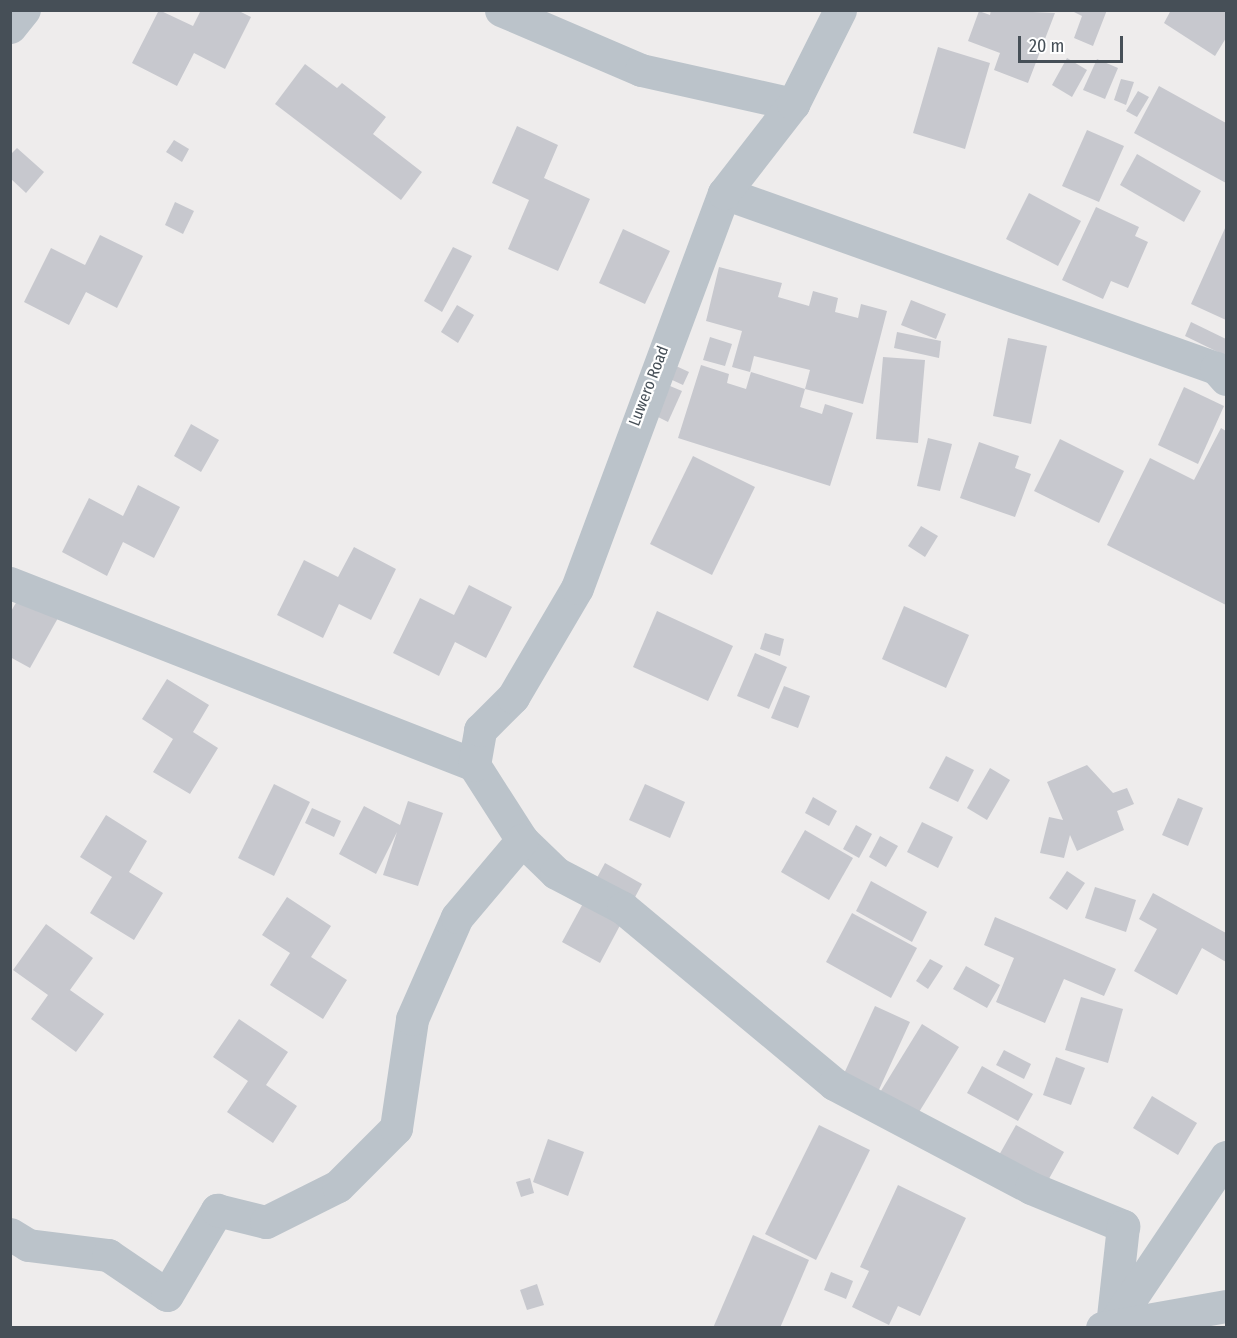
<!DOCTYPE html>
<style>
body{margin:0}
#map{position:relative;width:1237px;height:1338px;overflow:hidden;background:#eeecec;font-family:"Fira Sans Condensed",sans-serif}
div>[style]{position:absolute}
.building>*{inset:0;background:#c7c8ce}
.minor>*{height:33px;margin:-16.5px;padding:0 16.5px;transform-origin:16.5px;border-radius:16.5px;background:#bbc3ca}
span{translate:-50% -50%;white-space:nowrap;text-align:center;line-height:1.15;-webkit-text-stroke:4.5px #fff;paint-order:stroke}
.street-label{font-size:16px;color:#464f57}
.frame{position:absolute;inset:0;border:12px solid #464f57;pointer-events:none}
.scale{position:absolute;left:1018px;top:36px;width:105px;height:27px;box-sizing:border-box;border:3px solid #464f57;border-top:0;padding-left:8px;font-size:18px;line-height:21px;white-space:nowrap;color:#464f57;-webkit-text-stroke:4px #fff;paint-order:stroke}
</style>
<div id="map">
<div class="building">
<i style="clip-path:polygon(159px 10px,193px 26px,201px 10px,237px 10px,251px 17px,225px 69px,194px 53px,177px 86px,132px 63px)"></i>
<i style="clip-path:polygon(991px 10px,1055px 13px,1028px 83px,994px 70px,1000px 53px,968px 41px,979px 11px,990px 15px)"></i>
<i style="clip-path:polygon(1070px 10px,1107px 10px,1093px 46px,1074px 38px,1082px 16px)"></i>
<i style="clip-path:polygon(1171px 10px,1226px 10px,1226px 38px,1215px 56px,1164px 23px)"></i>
<i style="clip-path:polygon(938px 47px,990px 63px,965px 149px,913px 133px)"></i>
<i style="clip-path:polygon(1067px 58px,1087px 70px,1072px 97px,1052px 85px)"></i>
<i style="clip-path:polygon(1097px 59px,1118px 68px,1105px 99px,1083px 90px)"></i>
<i style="clip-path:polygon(305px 64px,337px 88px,342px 83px,386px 117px,373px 134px,422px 172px,401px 200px,275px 104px)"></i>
<i style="clip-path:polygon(1121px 79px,1134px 82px,1126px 105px,1114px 100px)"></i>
<i style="clip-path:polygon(1159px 86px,1226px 123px,1226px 183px,1134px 133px)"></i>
<i style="clip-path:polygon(1138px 91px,1149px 97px,1137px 117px,1126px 111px)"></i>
<i style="clip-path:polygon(517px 126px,558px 145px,544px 178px,590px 199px,558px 271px,508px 249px,529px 200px,492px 183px)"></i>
<i style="clip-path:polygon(1087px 130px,1124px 146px,1099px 202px,1062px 186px)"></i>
<i style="clip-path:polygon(174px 140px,189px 149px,182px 162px,166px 152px)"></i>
<i style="clip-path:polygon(17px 148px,44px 172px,26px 193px,10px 178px,10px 155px)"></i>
<i style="clip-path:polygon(1137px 154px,1201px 191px,1184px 222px,1120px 185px)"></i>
<i style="clip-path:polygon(1029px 193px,1081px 221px,1058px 266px,1006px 239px)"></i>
<i style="clip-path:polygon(175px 202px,194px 211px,183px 234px,165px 225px)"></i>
<i style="clip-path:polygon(1096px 207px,1139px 227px,1135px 236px,1148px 242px,1128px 288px,1111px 281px,1103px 299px,1062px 280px)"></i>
<i style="clip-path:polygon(1226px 226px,1226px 320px,1191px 304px)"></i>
<i style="clip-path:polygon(623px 229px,670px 251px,645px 304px,599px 283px)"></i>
<i style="clip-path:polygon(100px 235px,143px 256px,117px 308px,86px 292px,69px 325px,24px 302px,51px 248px,85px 265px)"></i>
<i style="clip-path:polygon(453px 247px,472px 256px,442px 312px,424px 301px)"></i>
<i style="clip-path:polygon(719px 267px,782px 283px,778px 297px,809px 306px,813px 291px,838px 298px,835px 312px,858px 318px,861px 304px,887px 311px,863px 404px,805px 389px,810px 370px,754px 356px,750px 372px,732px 367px,742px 331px,706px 321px)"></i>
<i style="clip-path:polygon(911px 300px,946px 314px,936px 339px,901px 325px)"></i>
<i style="clip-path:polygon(457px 305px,474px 315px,458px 343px,441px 332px)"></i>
<i style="clip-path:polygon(1191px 322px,1226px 339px,1226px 356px,1185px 336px)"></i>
<i style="clip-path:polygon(897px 332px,941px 341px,939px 358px,894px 348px)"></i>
<i style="clip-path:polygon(710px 337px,732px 344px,725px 366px,703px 360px)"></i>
<i style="clip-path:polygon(1008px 338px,1047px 346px,1031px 424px,993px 416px)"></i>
<i style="clip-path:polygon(883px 357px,925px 360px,918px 443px,876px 439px)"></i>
<i style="clip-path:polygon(701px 365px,729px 374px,727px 383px,746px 389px,751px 372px,805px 389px,800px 407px,822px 414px,825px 404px,853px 413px,830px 486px,678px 438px)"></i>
<i style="clip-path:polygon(676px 366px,689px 372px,683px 385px,670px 379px)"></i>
<i style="clip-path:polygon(670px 386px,682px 391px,668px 422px,656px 416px)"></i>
<i style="clip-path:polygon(1184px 387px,1224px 406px,1198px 464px,1158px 445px)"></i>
<i style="clip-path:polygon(191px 424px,219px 440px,201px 472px,174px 456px)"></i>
<i style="clip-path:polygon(1221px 428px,1226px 431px,1226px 605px,1107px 545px,1150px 458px,1194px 480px)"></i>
<i style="clip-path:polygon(928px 438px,952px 444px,940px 491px,917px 486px)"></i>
<i style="clip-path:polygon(1060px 439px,1124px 471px,1099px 523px,1034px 491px)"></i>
<i style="clip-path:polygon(979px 442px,1019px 456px,1015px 468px,1031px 474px,1015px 517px,960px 498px)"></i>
<i style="clip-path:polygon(693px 456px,755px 487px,712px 575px,650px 544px)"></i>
<i style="clip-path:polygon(138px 485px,180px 507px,154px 558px,123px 542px,107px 576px,62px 552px,89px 498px,123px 516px)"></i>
<i style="clip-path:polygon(921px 526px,938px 536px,925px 557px,908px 546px)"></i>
<i style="clip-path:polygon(354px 547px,396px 569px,371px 620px,339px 604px,323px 638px,277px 615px,304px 560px,338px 577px)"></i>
<i style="clip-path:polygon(469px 585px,512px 607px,486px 658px,455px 642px,439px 676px,393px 653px,420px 598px,454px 615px)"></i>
<i style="clip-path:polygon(20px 596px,58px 618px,30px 668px,10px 657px,10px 613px)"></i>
<i style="clip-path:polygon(904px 606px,969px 635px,946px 688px,882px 659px)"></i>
<i style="clip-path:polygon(657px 611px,733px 646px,708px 701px,633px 667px)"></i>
<i style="clip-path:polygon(765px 633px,784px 639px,780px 656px,760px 649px)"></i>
<i style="clip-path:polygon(755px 653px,787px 667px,769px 709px,737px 696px)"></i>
<i style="clip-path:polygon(167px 679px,209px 705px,193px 732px,218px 748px,190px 794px,153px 772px,173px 739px,142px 719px)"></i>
<i style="clip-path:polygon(784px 686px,810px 696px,798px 728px,771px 718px)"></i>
<i style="clip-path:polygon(946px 756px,974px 770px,958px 802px,929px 788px)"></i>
<i style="clip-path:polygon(1087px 765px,1113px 793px,1127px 788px,1134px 804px,1117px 811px,1124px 830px,1077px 851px,1070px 835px,1064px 858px,1040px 853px,1049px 817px,1063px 820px,1047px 782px)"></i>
<i style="clip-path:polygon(990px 768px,1010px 780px,987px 820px,967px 808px)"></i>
<i style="clip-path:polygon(274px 784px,310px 802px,274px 876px,238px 858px)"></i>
<i style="clip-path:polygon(645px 784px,685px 802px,670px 838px,629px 820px)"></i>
<i style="clip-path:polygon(813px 797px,837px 811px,829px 826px,805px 813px)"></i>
<i style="clip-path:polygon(1178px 798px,1203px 808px,1188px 846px,1162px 835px)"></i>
<i style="clip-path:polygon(408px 801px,443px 813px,418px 886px,383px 875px,397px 832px,376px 874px,339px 854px,364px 806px,400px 825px)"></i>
<i style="clip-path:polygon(312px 808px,341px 821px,334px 837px,305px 823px)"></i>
<i style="clip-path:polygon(106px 815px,147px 841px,129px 872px,163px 893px,134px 940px,90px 913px,112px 877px,80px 857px)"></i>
<i style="clip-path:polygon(922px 822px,953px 837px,938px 868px,907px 852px)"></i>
<i style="clip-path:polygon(856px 825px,872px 834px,859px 858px,843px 849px)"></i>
<i style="clip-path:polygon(805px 830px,853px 858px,829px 900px,781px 872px)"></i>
<i style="clip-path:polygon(880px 836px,898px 846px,886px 867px,869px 857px)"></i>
<i style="clip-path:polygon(605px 863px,642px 884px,600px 963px,562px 942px)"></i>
<i style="clip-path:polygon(1067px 871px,1085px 883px,1067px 910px,1049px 898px)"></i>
<i style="clip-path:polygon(871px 881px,927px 912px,912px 942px,856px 911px)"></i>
<i style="clip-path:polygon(1095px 887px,1136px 900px,1126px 932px,1085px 918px)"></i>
<i style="clip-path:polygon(1153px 893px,1226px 933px,1226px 962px,1202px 948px,1177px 995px,1134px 971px,1157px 929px,1139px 919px)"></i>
<i style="clip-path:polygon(287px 897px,331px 926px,311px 957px,347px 980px,323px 1019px,270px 985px,290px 953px,262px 935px)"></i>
<i style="clip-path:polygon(852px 913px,917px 948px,891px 998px,826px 962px)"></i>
<i style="clip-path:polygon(995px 917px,1116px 969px,1104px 996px,1064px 979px,1045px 1023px,996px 1002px,1014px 958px,984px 945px)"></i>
<i style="clip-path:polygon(46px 924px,93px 958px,70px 990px,104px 1014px,76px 1052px,31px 1019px,48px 995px,13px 970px)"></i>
<i style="clip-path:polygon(930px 959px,943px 966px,928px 989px,916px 981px)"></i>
<i style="clip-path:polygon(966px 966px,1000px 985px,987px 1008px,953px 989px)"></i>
<i style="clip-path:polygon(1081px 997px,1123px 1009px,1108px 1063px,1065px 1050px)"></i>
<i style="clip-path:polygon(875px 1006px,910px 1022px,877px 1094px,842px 1078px)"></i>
<i style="clip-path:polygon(239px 1019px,288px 1052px,266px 1085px,297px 1106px,273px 1143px,227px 1112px,248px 1081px,213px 1057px)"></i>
<i style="clip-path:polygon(922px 1024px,959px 1047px,916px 1117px,879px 1094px)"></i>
<i style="clip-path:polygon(1004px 1050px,1031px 1064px,1024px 1079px,996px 1065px)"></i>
<i style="clip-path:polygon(1056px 1057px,1085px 1068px,1071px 1105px,1043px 1095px)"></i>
<i style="clip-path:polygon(982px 1066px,1033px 1094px,1018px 1121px,967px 1093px)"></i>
<i style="clip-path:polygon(1152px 1096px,1197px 1123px,1178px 1155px,1133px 1128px)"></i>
<i style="clip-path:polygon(819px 1125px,870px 1150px,816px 1260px,765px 1234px)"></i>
<i style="clip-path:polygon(1016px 1125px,1064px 1152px,1046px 1184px,998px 1157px)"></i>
<i style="clip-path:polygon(548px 1139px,584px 1152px,568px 1196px,533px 1182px)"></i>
<i style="clip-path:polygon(530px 1178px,534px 1193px,521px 1197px,516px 1182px)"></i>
<i style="clip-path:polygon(898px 1185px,966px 1218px,920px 1316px,898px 1306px,889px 1325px,852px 1307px,869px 1271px,860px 1267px)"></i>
<i style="clip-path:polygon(753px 1235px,809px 1260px,780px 1328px,713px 1328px)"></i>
<i style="clip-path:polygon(831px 1272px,853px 1281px,846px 1299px,824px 1290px)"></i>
<i style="clip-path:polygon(537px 1284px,544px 1305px,527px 1310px,520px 1290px)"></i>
</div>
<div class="minor">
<i style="left:501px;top:10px;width:152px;rotate:23.2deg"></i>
<i style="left:641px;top:70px;width:156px;rotate:12.6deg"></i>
<i style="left:10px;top:27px;width:22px;rotate:-51deg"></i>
<i style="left:724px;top:193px;width:522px;rotate:19.58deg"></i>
<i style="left:1216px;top:368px;width:15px;rotate:48deg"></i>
<i style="left:10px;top:583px;width:498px;rotate:21.4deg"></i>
<i style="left:474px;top:765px;width:89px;rotate:57.4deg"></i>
<i style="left:522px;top:840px;width:47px;rotate:44.1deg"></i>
<i style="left:556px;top:873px;width:76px;rotate:27.6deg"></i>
<i style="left:623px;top:908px;width:275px;rotate:39.8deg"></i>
<i style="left:834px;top:1084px;width:223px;rotate:27.8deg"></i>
<i style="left:1031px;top:1188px;width:100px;rotate:22.4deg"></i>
<i style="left:1123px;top:1226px;width:101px;rotate:96.3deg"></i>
<i style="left:474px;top:765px;width:36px;rotate:-80deg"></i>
<i style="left:480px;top:730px;width:47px;rotate:-45deg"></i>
<i style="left:513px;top:697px;width:126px;rotate:-59.6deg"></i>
<i style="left:577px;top:588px;width:421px;rotate:-69.6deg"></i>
<i style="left:724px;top:193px;width:113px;rotate:-52.2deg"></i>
<i style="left:793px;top:104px;width:105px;rotate:-63.4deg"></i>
<i style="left:10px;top:1234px;width:21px;rotate:31deg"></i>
<i style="left:28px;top:1245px;width:81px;rotate:7.1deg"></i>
<i style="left:108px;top:1255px;width:71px;rotate:34.1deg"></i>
<i style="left:167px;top:1295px;width:99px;rotate:-59.5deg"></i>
<i style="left:217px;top:1210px;width:50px;rotate:13.8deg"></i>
<i style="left:266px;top:1222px;width:80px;rotate:-26.6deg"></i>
<i style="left:338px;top:1186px;width:82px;rotate:-45deg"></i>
<i style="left:396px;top:1128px;width:110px;rotate:-81.6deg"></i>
<i style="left:412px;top:1019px;width:111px;rotate:-66.2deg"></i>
<i style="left:457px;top:917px;width:101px;rotate:-49.8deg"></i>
<i style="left:1115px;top:1322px;width:199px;rotate:-56.1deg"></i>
<i style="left:1102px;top:1328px;width:126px;rotate:-10.1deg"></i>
</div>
<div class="street-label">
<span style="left:649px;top:386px;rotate:-69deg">Luwero Road</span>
</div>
<div class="frame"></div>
<div class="scale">20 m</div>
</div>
